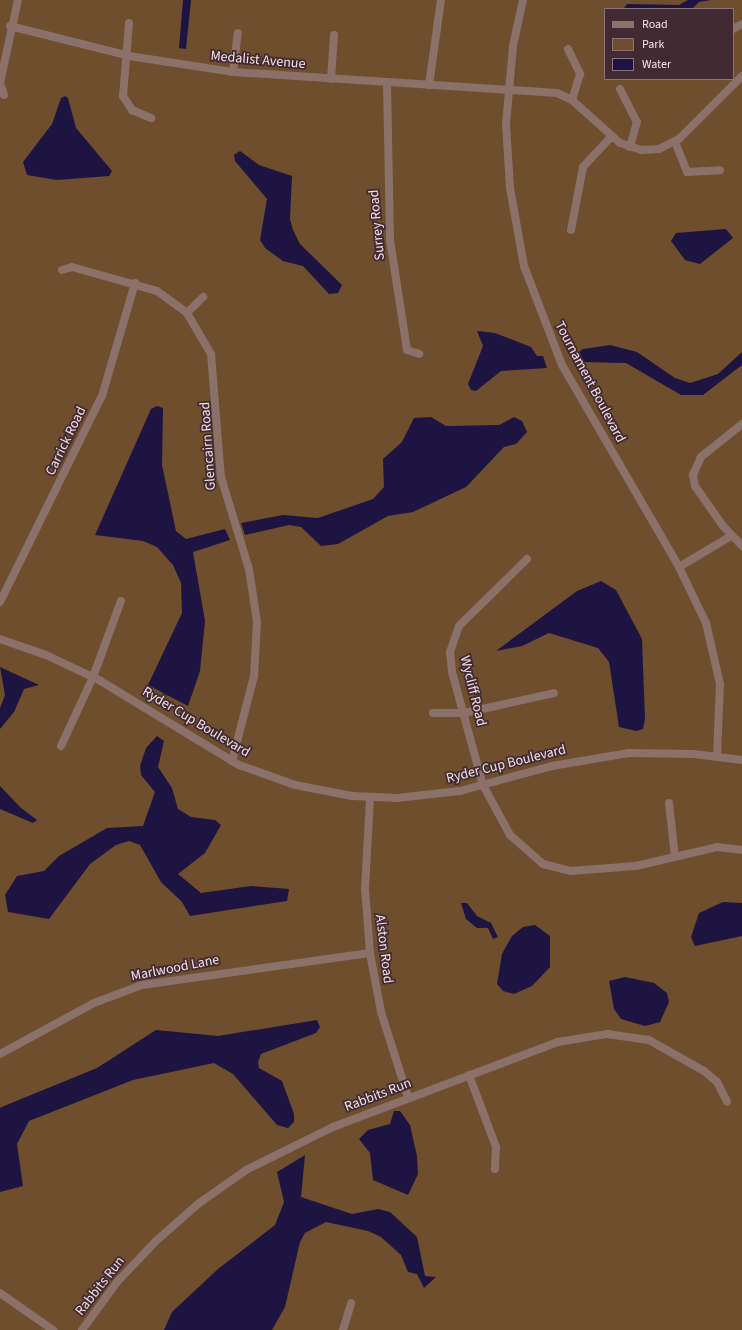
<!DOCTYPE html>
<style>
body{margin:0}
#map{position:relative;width:742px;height:1330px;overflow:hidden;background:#422a32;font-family:"Source Sans 3",sans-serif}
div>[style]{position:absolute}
.green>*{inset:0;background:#6e4e2c}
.water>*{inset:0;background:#1d1442}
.street>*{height:8px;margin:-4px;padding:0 4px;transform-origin:4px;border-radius:4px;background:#8c706a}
span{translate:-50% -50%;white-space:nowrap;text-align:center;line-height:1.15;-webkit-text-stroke:3.5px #422a32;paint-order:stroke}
.street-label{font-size:14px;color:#f3e3e8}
.legend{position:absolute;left:604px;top:8px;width:130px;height:72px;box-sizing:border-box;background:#422a32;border:1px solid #89747b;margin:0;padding:5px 7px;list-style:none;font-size:12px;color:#f3e3e8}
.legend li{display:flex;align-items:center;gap:8px;height:20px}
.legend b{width:20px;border:1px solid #89747b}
</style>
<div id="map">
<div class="green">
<i style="clip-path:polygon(evenodd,0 0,742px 0,742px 1330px,0 1330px,0 0,605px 9px,733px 9px,733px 79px,605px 79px,605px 9px)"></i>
</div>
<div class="water">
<i style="clip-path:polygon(183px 0,191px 0,186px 49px,179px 48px)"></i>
<i style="clip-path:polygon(688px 0,711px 0,699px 2px,692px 9px,624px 8px,627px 4px,679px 5px)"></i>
<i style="clip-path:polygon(65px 96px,68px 98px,76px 128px,112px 171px,109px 176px,57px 180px,27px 175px,23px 162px,52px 124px,61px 98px)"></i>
<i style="clip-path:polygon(240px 151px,259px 165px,292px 176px,290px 219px,293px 230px,300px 244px,342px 285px,338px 293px,329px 294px,303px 266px,283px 261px,265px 248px,260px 240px,267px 199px,235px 161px,234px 155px)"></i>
<i style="clip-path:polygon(726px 229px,733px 238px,700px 264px,685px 260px,671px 241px,676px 233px)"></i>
<i style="clip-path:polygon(477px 331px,495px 333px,531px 347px,537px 356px,543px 356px,547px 368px,501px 371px,476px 391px,471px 390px,468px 384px,483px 346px)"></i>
<i style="clip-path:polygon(610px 345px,637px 352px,675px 378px,690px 383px,718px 374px,742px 352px,742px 365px,703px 395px,681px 395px,626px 363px,579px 362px,575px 355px,583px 349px)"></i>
<i style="clip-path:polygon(157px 406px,163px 408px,162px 465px,176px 531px,186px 539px,225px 529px,230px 540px,193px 552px,205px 621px,200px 671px,188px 706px,148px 685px,182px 613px,181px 583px,173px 565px,157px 547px,143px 541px,95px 535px,151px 409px)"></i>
<i style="clip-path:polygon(431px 417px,446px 426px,499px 425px,514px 417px,522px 421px,527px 432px,516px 444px,504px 447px,466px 487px,413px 512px,388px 516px,338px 544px,321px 546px,301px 527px,289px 525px,245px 535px,241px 523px,283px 515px,318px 518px,373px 499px,384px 487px,383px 459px,402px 442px,414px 418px)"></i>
<i style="clip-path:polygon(601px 581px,616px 590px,642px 639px,645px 719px,643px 729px,636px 731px,619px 727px,609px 662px,598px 648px,549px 633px,522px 646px,496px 651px,577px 591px)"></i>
<i style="clip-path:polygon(0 667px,39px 685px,24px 689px,14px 712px,0 729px,0 708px,5px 695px)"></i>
<i style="clip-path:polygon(157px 736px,164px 741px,158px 767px,172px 788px,178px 809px,191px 817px,215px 820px,221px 825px,205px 853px,178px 874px,201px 893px,251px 886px,289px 889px,287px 901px,190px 916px,182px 902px,161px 882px,140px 845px,129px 841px,116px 845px,90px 864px,49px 919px,8px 912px,5px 895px,17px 876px,44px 871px,59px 856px,107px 828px,143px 826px,155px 792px,141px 775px,140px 766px,146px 748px)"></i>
<i style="clip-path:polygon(0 786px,21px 808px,37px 820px,33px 823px,0 809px)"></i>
<i style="clip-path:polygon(723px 902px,742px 903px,742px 936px,695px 946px,691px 937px,699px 913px)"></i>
<i style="clip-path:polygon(461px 903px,467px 903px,477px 916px,491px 923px,498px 937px,493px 939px,488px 928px,477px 928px,466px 919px)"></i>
<i style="clip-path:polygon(535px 925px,550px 936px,550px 967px,532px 986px,514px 994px,503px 991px,497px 984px,502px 954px,512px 936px,523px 927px)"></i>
<i style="clip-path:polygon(625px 977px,654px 983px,667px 993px,669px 1002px,660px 1022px,645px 1026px,621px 1019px,614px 1009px,609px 981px)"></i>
<i style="clip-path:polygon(317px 1020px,320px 1027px,316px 1033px,261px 1054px,258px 1062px,259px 1068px,282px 1081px,294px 1114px,294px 1122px,288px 1128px,277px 1125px,233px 1074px,214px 1063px,133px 1080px,29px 1121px,17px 1144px,23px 1186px,0 1192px,0 1108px,4px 1106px,97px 1068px,156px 1030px,218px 1036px)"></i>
<i style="clip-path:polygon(394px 1111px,400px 1111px,410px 1125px,417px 1156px,418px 1174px,408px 1195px,373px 1180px,370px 1153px,359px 1139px,368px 1130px,390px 1124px)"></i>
<i style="clip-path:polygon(305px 1155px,301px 1197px,352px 1214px,378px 1209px,390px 1212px,417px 1237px,425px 1276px,436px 1277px,424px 1288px,417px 1274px,408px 1272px,401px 1255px,381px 1237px,368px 1231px,326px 1222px,305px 1233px,300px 1242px,285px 1307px,272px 1330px,164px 1330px,172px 1312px,218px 1269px,275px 1225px,284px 1202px,277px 1172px)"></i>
</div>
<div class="street">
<i style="left:523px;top:0;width:47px;rotate:102.3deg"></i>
<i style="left:513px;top:46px;width:78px;rotate:95.1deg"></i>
<i style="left:506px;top:124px;width:64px;rotate:86.4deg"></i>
<i style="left:510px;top:188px;width:79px;rotate:79.8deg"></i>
<i style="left:524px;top:266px;width:106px;rotate:69deg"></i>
<i style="left:562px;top:365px;width:233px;rotate:59.9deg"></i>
<i style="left:679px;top:567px;width:62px;rotate:64.3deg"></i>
<i style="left:706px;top:623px;width:63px;rotate:77.1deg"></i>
<i style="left:720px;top:684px;width:72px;rotate:92.4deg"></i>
<i style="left:129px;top:23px;width:73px;rotate:94.7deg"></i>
<i style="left:123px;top:96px;width:17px;rotate:57deg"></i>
<i style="left:132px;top:110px;width:21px;rotate:23deg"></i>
<i style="left:10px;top:26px;width:123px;rotate:14.1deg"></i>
<i style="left:129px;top:56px;width:105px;rotate:8.7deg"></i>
<i style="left:233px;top:72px;width:325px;rotate:3.7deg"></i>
<i style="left:557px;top:93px;width:17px;rotate:25deg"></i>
<i style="left:572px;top:100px;width:64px;rotate:41.9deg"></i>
<i style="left:620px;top:143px;width:22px;rotate:18deg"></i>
<i style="left:641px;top:150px;width:18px;rotate:-3deg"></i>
<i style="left:659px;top:149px;width:22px;rotate:-27deg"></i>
<i style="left:679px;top:139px;width:89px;rotate:-45deg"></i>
<i style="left:733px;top:29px;width:10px;rotate:-29deg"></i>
<i style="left:568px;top:49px;width:28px;rotate:64deg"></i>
<i style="left:580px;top:74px;width:27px;rotate:107deg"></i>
<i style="left:233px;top:72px;width:39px;rotate:-83deg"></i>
<i style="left:331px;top:79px;width:44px;rotate:-86.1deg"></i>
<i style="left:387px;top:82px;width:158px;rotate:88.9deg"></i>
<i style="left:390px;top:240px;width:111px;rotate:81.2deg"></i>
<i style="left:407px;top:350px;width:13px;rotate:18deg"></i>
<i style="left:429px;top:85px;width:86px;rotate:-82deg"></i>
<i style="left:620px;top:89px;width:37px;rotate:63deg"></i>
<i style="left:637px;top:122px;width:26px;rotate:106deg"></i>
<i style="left:4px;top:95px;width:13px;rotate:-108deg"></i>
<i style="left:0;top:83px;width:85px;rotate:-77.8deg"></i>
<i style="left:675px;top:142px;width:32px;rotate:68deg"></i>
<i style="left:687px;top:172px;width:33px;rotate:-3deg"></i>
<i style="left:571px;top:230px;width:64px;rotate:-79.2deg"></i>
<i style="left:583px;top:167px;width:41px;rotate:-47deg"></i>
<i style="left:62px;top:270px;width:10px;rotate:-17deg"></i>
<i style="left:72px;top:267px;width:88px;rotate:15.8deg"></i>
<i style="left:157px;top:291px;width:37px;rotate:36deg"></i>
<i style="left:187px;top:313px;width:48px;rotate:59.7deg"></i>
<i style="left:211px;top:354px;width:123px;rotate:85.4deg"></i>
<i style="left:221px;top:477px;width:96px;rotate:73.1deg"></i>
<i style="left:249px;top:569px;width:54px;rotate:81.4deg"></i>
<i style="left:257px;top:622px;width:54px;rotate:93.2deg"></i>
<i style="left:254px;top:676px;width:88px;rotate:104.5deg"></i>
<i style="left:187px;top:313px;width:23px;rotate:-45deg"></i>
<i style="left:742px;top:424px;width:53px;rotate:141.2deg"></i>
<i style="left:701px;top:457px;width:20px;rotate:114deg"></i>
<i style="left:693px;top:475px;width:11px;rotate:80deg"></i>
<i style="left:695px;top:486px;width:49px;rotate:55deg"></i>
<i style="left:723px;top:526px;width:28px;rotate:46deg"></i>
<i style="left:527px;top:559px;width:95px;rotate:135.4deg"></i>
<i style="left:459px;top:626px;width:28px;rotate:109deg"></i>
<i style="left:450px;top:652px;width:20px;rotate:84deg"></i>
<i style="left:452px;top:672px;width:117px;rotate:74.7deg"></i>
<i style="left:483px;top:785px;width:57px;rotate:61.6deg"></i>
<i style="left:510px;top:835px;width:44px;rotate:41.3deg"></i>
<i style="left:543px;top:864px;width:29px;rotate:14deg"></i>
<i style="left:571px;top:871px;width:65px;rotate:-4.4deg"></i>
<i style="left:636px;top:866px;width:83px;rotate:-13.2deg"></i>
<i style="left:717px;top:847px;width:25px;rotate:7deg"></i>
<i style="left:679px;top:567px;width:61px;rotate:-30.8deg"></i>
<i style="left:0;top:602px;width:230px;rotate:-63.7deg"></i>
<i style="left:102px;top:396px;width:118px;rotate:-73.7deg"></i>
<i style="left:0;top:639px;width:49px;rotate:19.2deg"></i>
<i style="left:46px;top:655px;width:59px;rotate:25.3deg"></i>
<i style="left:99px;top:680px;width:164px;rotate:31.3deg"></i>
<i style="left:239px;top:765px;width:59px;rotate:19.7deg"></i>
<i style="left:295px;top:785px;width:58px;rotate:10.9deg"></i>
<i style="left:352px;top:796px;width:45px;rotate:2.5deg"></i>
<i style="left:397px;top:798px;width:63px;rotate:-6.3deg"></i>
<i style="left:460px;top:791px;width:95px;rotate:-15.2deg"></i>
<i style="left:552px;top:766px;width:78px;rotate:-9.6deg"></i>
<i style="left:629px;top:753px;width:65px;rotate:0.9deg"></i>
<i style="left:694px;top:754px;width:48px;rotate:7.1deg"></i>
<i style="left:433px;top:713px;width:31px"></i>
<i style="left:464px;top:713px;width:92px;rotate:-12.5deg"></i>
<i style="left:61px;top:746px;width:76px;rotate:-65.1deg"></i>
<i style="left:93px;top:677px;width:81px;rotate:-69.8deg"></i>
<i style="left:370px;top:799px;width:90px;rotate:93.2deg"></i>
<i style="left:365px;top:889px;width:64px;rotate:85.5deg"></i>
<i style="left:370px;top:953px;width:60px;rotate:79.4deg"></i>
<i style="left:381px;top:1012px;width:89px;rotate:72.4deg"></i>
<i style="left:669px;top:803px;width:54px;rotate:83.7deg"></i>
<i style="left:0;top:1054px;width:107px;rotate:-28.5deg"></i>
<i style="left:94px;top:1003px;width:51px;rotate:-20.6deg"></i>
<i style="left:142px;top:985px;width:230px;rotate:-8deg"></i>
<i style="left:469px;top:1075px;width:77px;rotate:69.4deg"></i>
<i style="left:496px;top:1147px;width:22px;rotate:93deg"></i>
<i style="left:0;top:1293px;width:65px;rotate:34.9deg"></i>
<i style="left:82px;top:1330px;width:59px;rotate:-53.9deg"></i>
<i style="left:117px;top:1282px;width:57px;rotate:-46.4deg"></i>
<i style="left:156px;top:1241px;width:56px;rotate:-41.4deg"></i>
<i style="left:198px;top:1204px;width:59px;rotate:-35.3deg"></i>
<i style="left:246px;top:1170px;width:97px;rotate:-26.3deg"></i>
<i style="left:333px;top:1127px;width:241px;rotate:-20.7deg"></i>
<i style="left:558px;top:1042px;width:50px;rotate:-9.3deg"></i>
<i style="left:607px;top:1034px;width:42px;rotate:8.1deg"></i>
<i style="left:649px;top:1040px;width:63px;rotate:29.4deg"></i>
<i style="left:704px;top:1071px;width:17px;rotate:40deg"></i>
<i style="left:717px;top:1082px;width:22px;rotate:63deg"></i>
<i style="left:343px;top:1330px;width:28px;rotate:-73deg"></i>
</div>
<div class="street-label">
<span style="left:258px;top:60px;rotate:5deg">Medalist Avenue</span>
<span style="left:377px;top:225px;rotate:-95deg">Surrey Road</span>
<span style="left:590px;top:382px;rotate:62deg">Tournament Boulevard</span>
<span style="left:66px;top:441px;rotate:-64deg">Carrick Road</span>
<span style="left:208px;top:446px;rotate:-94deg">Glencairn Road</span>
<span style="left:473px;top:691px;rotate:76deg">Wycliff Road</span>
<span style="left:196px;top:722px;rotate:31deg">Ryder Cup Boulevard</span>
<span style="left:506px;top:764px;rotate:-14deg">Ryder Cup Boulevard</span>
<span style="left:384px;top:949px;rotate:83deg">Alston Road</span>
<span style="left:175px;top:968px;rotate:-11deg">Marlwood Lane</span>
<span style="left:378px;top:1095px;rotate:-21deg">Rabbits Run</span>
<span style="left:100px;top:1286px;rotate:-52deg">Rabbits Run</span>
</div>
<ul class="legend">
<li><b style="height:5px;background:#8c706a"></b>Road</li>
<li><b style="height:11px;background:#6e4e2c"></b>Park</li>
<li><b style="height:11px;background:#1d1442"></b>Water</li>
</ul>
</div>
